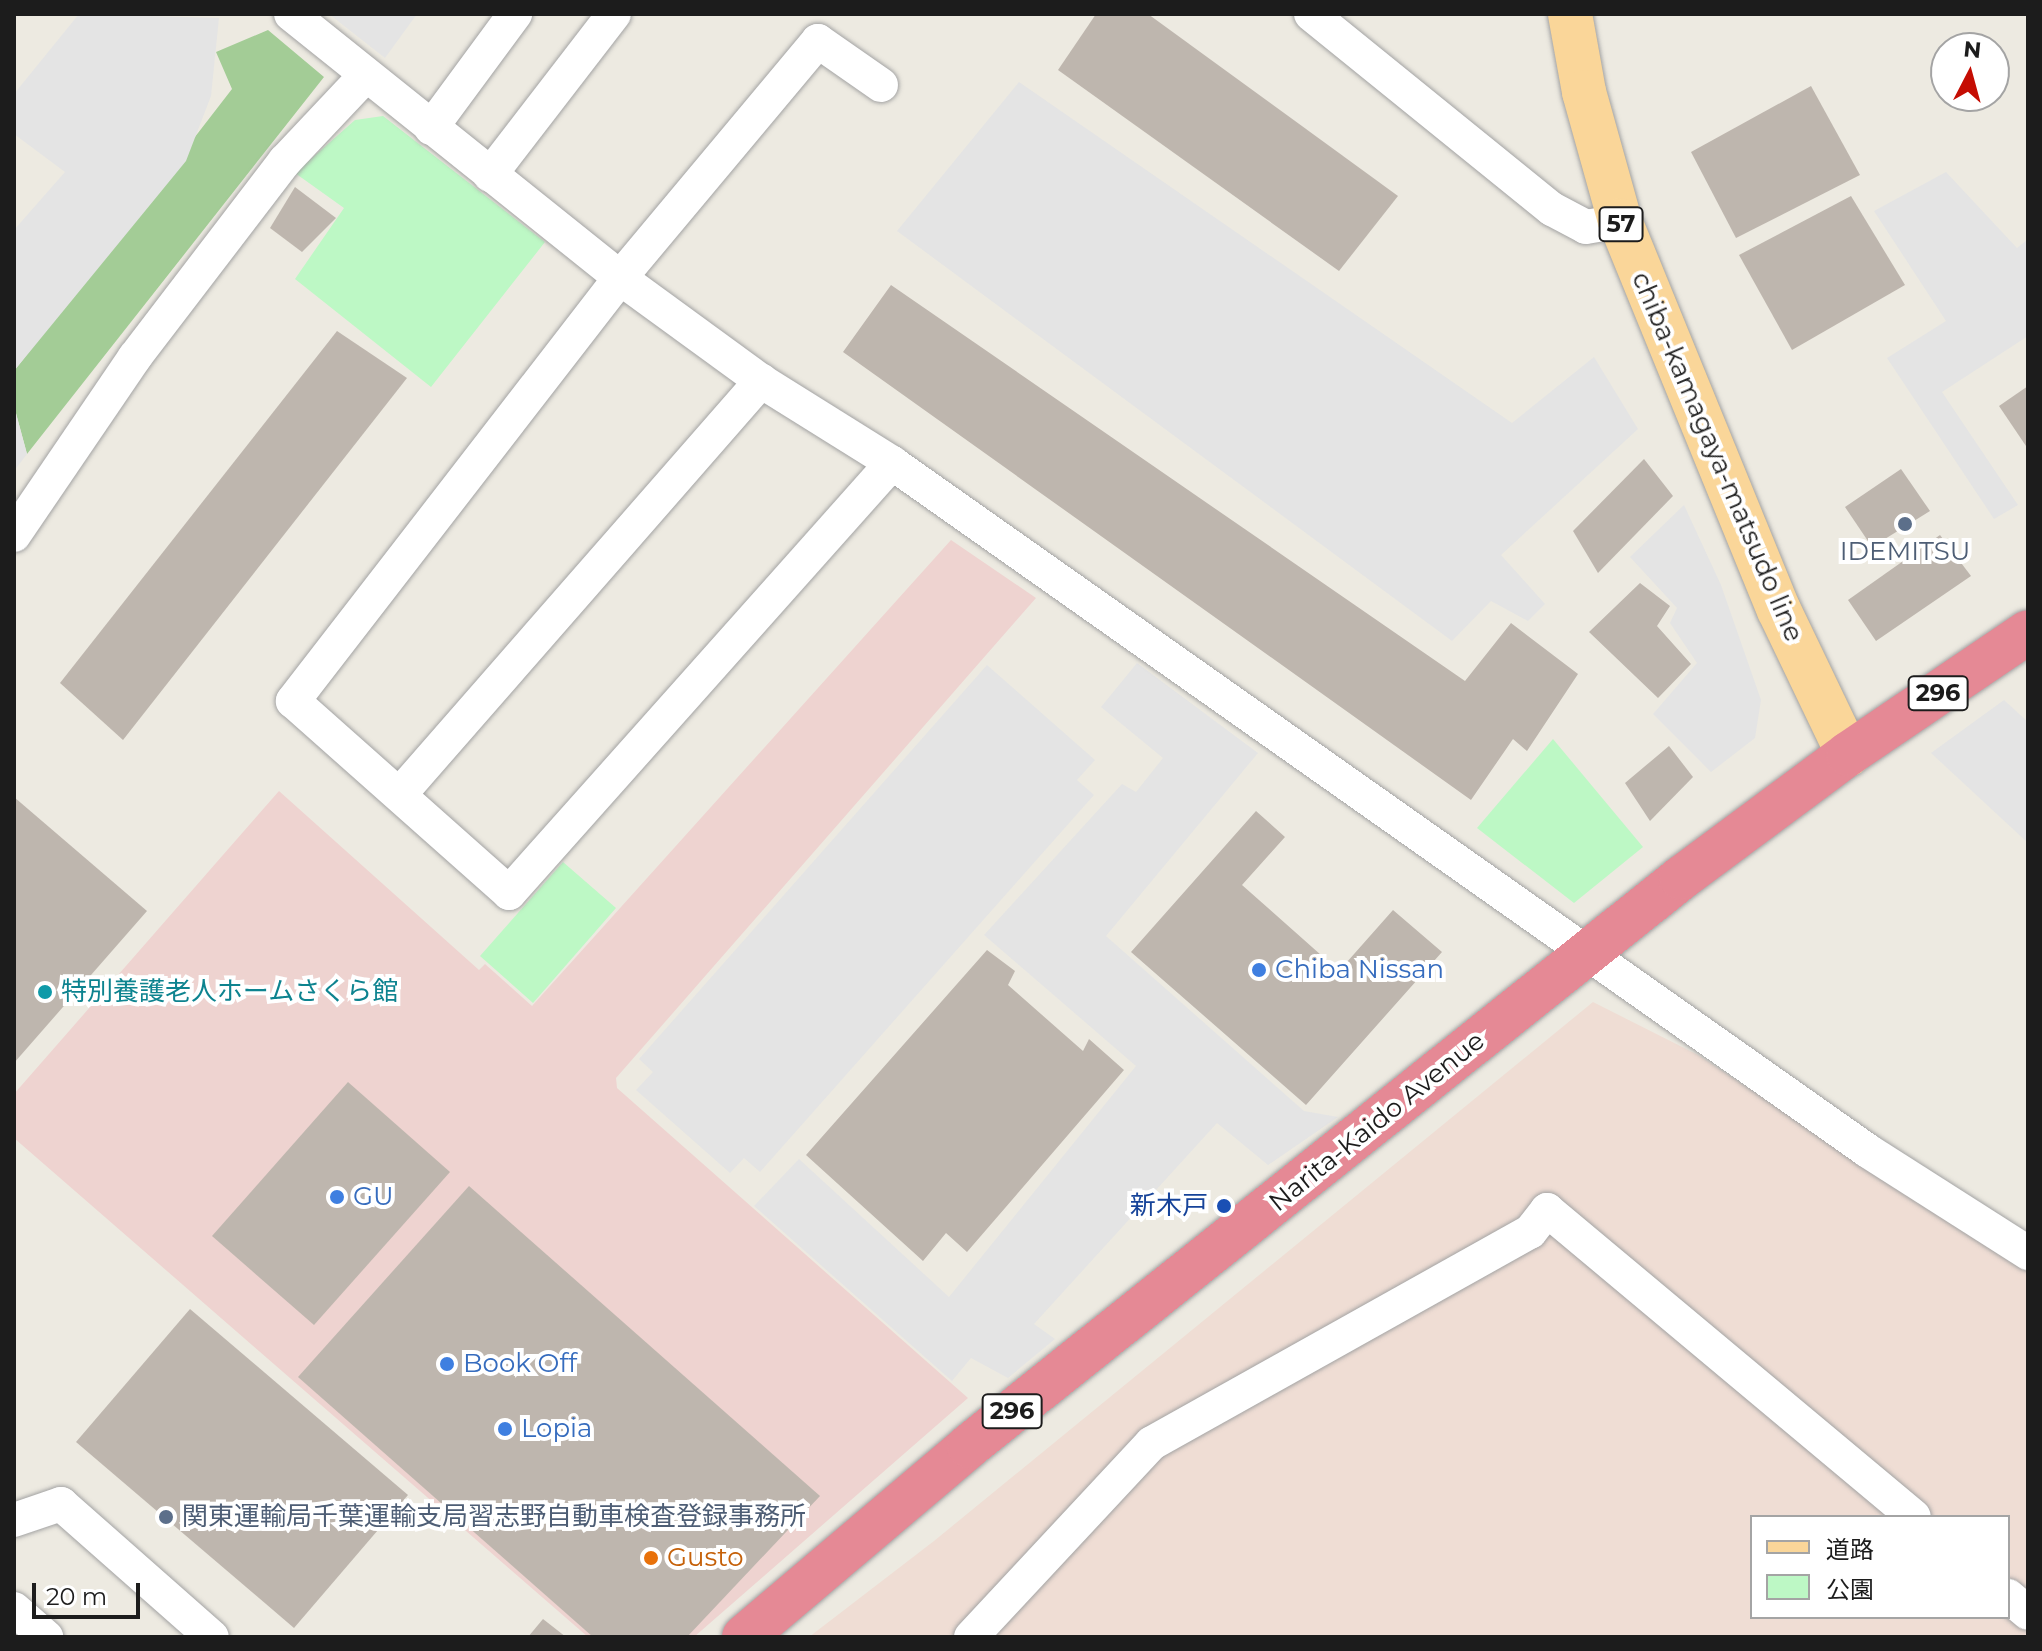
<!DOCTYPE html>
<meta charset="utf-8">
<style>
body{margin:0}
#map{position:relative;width:2042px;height:1651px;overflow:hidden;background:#edeae1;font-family:Montserrat,"Noto Sans JP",sans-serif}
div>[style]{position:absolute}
.commercial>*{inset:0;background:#eed3d0}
.military>*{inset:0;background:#efddd4}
.forest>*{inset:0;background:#a3cc96}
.park>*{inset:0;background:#bdf8c5}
.parking>*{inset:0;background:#e4e4e4}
.building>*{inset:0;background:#beb6ae}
.roads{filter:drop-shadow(0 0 2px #a3a3a3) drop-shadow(0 0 2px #a3a3a3)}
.minor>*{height:34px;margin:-17px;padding:0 17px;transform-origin:17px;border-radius:17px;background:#fff}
.major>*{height:44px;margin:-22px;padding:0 22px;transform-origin:22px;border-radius:22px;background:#fad699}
.highway>*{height:44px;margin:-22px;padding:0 22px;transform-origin:22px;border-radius:22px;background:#e58995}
.dots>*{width:22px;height:22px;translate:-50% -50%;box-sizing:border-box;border:4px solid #fff;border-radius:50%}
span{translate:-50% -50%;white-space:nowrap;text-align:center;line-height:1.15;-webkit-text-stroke:8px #fff;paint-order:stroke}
.shield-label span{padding:2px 6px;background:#fff;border:2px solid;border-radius:6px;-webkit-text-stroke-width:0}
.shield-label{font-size:24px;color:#1c1c1c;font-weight:700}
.street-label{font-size:26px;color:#1c1c1c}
.service-label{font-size:26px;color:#4e5e75}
.left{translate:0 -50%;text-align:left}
.shop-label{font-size:26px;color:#366cbe}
.culture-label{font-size:26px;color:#0d838f}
.transit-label{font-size:26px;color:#164399}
.right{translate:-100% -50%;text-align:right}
.food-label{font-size:26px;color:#c56008}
.frame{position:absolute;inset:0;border:16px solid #1c1c1c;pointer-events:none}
.legend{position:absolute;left:1750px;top:1515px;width:260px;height:104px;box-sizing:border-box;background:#fff;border:2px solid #a4a4a4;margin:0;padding:10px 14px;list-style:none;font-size:24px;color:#1c1c1c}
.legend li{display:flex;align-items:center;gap:16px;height:40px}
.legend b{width:40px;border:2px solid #a4a4a4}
.north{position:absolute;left:1930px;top:32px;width:80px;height:80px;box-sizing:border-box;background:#fff;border:2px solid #a4a4a4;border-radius:50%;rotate:6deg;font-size:22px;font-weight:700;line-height:32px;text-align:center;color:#1c1c1c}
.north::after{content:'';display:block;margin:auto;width:28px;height:36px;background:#c50d03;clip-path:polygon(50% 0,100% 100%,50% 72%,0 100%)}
.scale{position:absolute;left:32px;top:1583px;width:108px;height:36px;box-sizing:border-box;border:4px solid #1c1c1c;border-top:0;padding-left:10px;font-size:24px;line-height:28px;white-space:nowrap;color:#1c1c1c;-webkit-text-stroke:6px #fff;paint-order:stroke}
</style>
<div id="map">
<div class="commercial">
<i style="clip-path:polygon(951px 540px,1036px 598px,616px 1078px,617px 1088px,968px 1398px,694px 1637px,588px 1637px,14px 1138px,14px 1094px,279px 791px,479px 970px,485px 964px,532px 1006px)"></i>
</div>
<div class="military">
<i style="clip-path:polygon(evenodd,1593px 1002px,1698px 1055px,2028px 1272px,2028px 1637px,809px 1637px,934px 1541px,1593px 1002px,1752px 1517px,2008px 1517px,2008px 1617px,1752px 1617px,1752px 1517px)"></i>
</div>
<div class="forest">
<i style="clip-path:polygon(268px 30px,324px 77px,27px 454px,14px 406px,14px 371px,232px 89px,216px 52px)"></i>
</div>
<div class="park">
<i style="clip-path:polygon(383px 116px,545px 242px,431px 387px,295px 279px,344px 208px,295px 173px,355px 120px)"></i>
<i style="clip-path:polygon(1553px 739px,1643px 847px,1574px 903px,1477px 828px)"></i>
<i style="clip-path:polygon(563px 862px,616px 908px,533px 1003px,480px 956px)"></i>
</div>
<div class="parking">
<i style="clip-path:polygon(79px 14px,219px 18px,211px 96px,186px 161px,14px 371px,14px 230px,65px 172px,14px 134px,14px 94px)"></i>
<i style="clip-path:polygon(329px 14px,417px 14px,385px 58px)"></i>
<i style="clip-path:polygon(1019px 82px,1512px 423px,1594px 357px,1638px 429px,1501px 555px,1545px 604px,1528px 621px,1491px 601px,1452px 641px,897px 231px)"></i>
<i style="clip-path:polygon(1946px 172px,2017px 248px,2028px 239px,2028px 336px,1942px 392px,2018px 505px,1994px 519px,1887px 358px,1946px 321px,1874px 211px)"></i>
<i style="clip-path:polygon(14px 406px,27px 454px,14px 471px)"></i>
<i style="clip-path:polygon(1684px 505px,1721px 585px,1761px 700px,1755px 738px,1711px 772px,1653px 714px,1697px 663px,1670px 623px,1677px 608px,1630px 557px)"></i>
<i style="clip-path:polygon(1137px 663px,1258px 753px,1106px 936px,1304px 1111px,1338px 1117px,1268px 1165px,1217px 1123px,1034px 1324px,1055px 1339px,1008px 1378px,971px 1358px,952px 1381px,754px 1206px,799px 1159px,949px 1297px,1136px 1066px,984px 935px,1122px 784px,1136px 792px,1163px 758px,1101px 707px)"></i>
<i style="clip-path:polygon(987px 665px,1095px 760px,1077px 780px,1094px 795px,760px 1172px,744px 1158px,730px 1173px,636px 1090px,653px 1072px,639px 1059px)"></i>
<i style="clip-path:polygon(2004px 700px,2028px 722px,2028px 843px,1931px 753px)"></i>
</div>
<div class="building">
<i style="clip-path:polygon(1096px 14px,1148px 14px,1398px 196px,1339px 271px,1058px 70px)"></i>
<i style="clip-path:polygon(1811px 86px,1860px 175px,1736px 238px,1691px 152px)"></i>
<i style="clip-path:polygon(295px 187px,336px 218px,302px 252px,270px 228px)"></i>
<i style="clip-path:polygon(1851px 196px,1905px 285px,1792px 350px,1739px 255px)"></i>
<i style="clip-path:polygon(891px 285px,1465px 681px,1511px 623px,1578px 674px,1527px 751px,1513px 739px,1471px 800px,843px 352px)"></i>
<i style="clip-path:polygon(337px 331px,407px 378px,123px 740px,60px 683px)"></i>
<i style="clip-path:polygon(2028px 386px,2028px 449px,1999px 406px)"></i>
<i style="clip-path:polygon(1644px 459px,1673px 496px,1598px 573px,1573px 531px)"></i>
<i style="clip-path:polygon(1901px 469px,1930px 511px,1872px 547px,1845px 507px)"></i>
<i style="clip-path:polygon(1940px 535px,1971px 576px,1876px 641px,1848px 600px)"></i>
<i style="clip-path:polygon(1640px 583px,1670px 606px,1657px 626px,1691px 664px,1658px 698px,1589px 632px)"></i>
<i style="clip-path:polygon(1669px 746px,1693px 777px,1650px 821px,1625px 783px)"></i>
<i style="clip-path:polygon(14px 797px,147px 911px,14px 1063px)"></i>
<i style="clip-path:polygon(1256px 811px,1285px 837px,1242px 885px,1339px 971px,1393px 910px,1442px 952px,1306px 1105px,1131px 952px)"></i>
<i style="clip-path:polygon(987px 950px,1015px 971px,1008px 985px,1083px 1051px,1089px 1039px,1124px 1070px,967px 1252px,946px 1233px,923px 1261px,806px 1155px)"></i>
<i style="clip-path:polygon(348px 1082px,450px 1172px,314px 1325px,212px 1236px)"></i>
<i style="clip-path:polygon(469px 1186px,820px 1496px,687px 1637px,593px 1637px,298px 1377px)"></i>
<i style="clip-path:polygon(190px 1309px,408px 1495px,294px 1628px,76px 1442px)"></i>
<i style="clip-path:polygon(543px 1619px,566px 1637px,528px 1637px)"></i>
</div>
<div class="roads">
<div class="minor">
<i style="left:291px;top:14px;width:422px;rotate:38.7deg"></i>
<i style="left:620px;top:278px;width:175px;rotate:36.1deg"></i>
<i style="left:761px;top:381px;width:155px;rotate:32deg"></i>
<i style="left:892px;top:463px;width:1194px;rotate:35.18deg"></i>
<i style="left:1868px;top:1151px;width:190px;rotate:32.5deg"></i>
<i style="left:1311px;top:14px;width:310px;rotate:39deg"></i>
<i style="left:1552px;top:209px;width:38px;rotate:28deg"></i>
<i style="left:1586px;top:227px;width:35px;rotate:-10deg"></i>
<i style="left:881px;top:85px;width:77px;rotate:-145.1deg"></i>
<i style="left:818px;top:41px;width:309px;rotate:129.9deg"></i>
<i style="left:620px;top:278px;width:535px;rotate:127.71deg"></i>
<i style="left:293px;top:701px;width:289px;rotate:41.6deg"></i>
<i style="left:509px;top:893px;width:576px;rotate:-48.31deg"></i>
<i style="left:431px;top:128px;width:142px;rotate:-53.6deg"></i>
<i style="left:490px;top:175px;width:203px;rotate:-52.4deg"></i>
<i style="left:14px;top:535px;width:215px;rotate:-55.8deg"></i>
<i style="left:135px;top:357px;width:247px;rotate:-52.6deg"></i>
<i style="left:285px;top:161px;width:118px;rotate:-46.7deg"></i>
<i style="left:400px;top:794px;width:549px;rotate:-48.84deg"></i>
<i style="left:14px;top:1520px;width:50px;rotate:-18.8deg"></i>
<i style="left:61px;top:1504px;width:201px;rotate:41.4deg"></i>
<i style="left:2008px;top:1596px;width:26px;rotate:40deg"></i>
<i style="left:14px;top:1609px;width:43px;rotate:41.2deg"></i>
<i style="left:971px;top:1637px;width:265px;rotate:-47deg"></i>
<i style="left:1152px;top:1443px;width:433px;rotate:-29.2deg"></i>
<i style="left:1530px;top:1232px;width:28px;rotate:-52deg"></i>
<i style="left:1547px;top:1210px;width:478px;rotate:39.9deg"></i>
</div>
<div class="major">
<i style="left:1570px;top:14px;width:79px;rotate:79.8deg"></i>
<i style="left:1584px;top:92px;width:134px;rotate:74.4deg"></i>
<i style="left:1620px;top:221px;width:420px;rotate:67.8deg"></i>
<i style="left:1779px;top:610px;width:160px;rotate:64.4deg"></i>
</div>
<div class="highway">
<i style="left:744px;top:1637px;width:295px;rotate:-40.3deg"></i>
<i style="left:969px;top:1446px;width:911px;rotate:-38.58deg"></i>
<i style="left:1681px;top:878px;width:208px;rotate:-36.6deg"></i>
<i style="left:1848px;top:754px;width:217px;rotate:-34.1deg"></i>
</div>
</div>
<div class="dots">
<i style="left:1905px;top:524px;background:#5c6f8a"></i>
<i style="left:1259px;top:970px;background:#3f7fe0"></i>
<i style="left:45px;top:992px;background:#0f9aa8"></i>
<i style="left:337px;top:1197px;background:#3f7fe0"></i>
<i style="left:1224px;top:1206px;background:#1a4fb4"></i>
<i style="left:447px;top:1364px;background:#3f7fe0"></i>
<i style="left:505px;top:1429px;background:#3f7fe0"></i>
<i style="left:166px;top:1517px;background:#5c6f8a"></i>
<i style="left:651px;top:1558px;background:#e8710a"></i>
</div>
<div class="shield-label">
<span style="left:1621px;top:224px">57</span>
<span style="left:1938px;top:693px">296</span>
<span style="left:1012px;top:1411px">296</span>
</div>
<div class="street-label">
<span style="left:1717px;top:457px;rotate:67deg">chiba-kamagaya-matsudo line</span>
<span style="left:1377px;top:1122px;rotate:-39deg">Narita-Kaido Avenue</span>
</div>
<div class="service-label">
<span style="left:1905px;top:552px">IDEMITSU</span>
<span class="left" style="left:182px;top:1517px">関東運輸局千葉運輸支局習志野自動車検査登録事務所</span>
</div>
<div class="shop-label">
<span class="left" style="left:1275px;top:970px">Chiba Nissan</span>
<span class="left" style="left:353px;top:1197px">GU</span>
<span class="left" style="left:463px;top:1364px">Book Off</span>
<span class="left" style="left:521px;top:1429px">Lopia</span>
</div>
<div class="culture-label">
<span class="left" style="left:61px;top:992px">特別養護老人ホームさくら館</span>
</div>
<div class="transit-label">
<span class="right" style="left:1208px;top:1206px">新木戸</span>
</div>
<div class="food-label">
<span class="left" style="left:667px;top:1558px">Gusto</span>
</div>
<div class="frame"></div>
<ul class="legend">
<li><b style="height:10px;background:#fad699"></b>道路</li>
<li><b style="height:22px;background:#bdf8c5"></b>公園</li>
</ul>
<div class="north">N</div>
<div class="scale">20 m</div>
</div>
